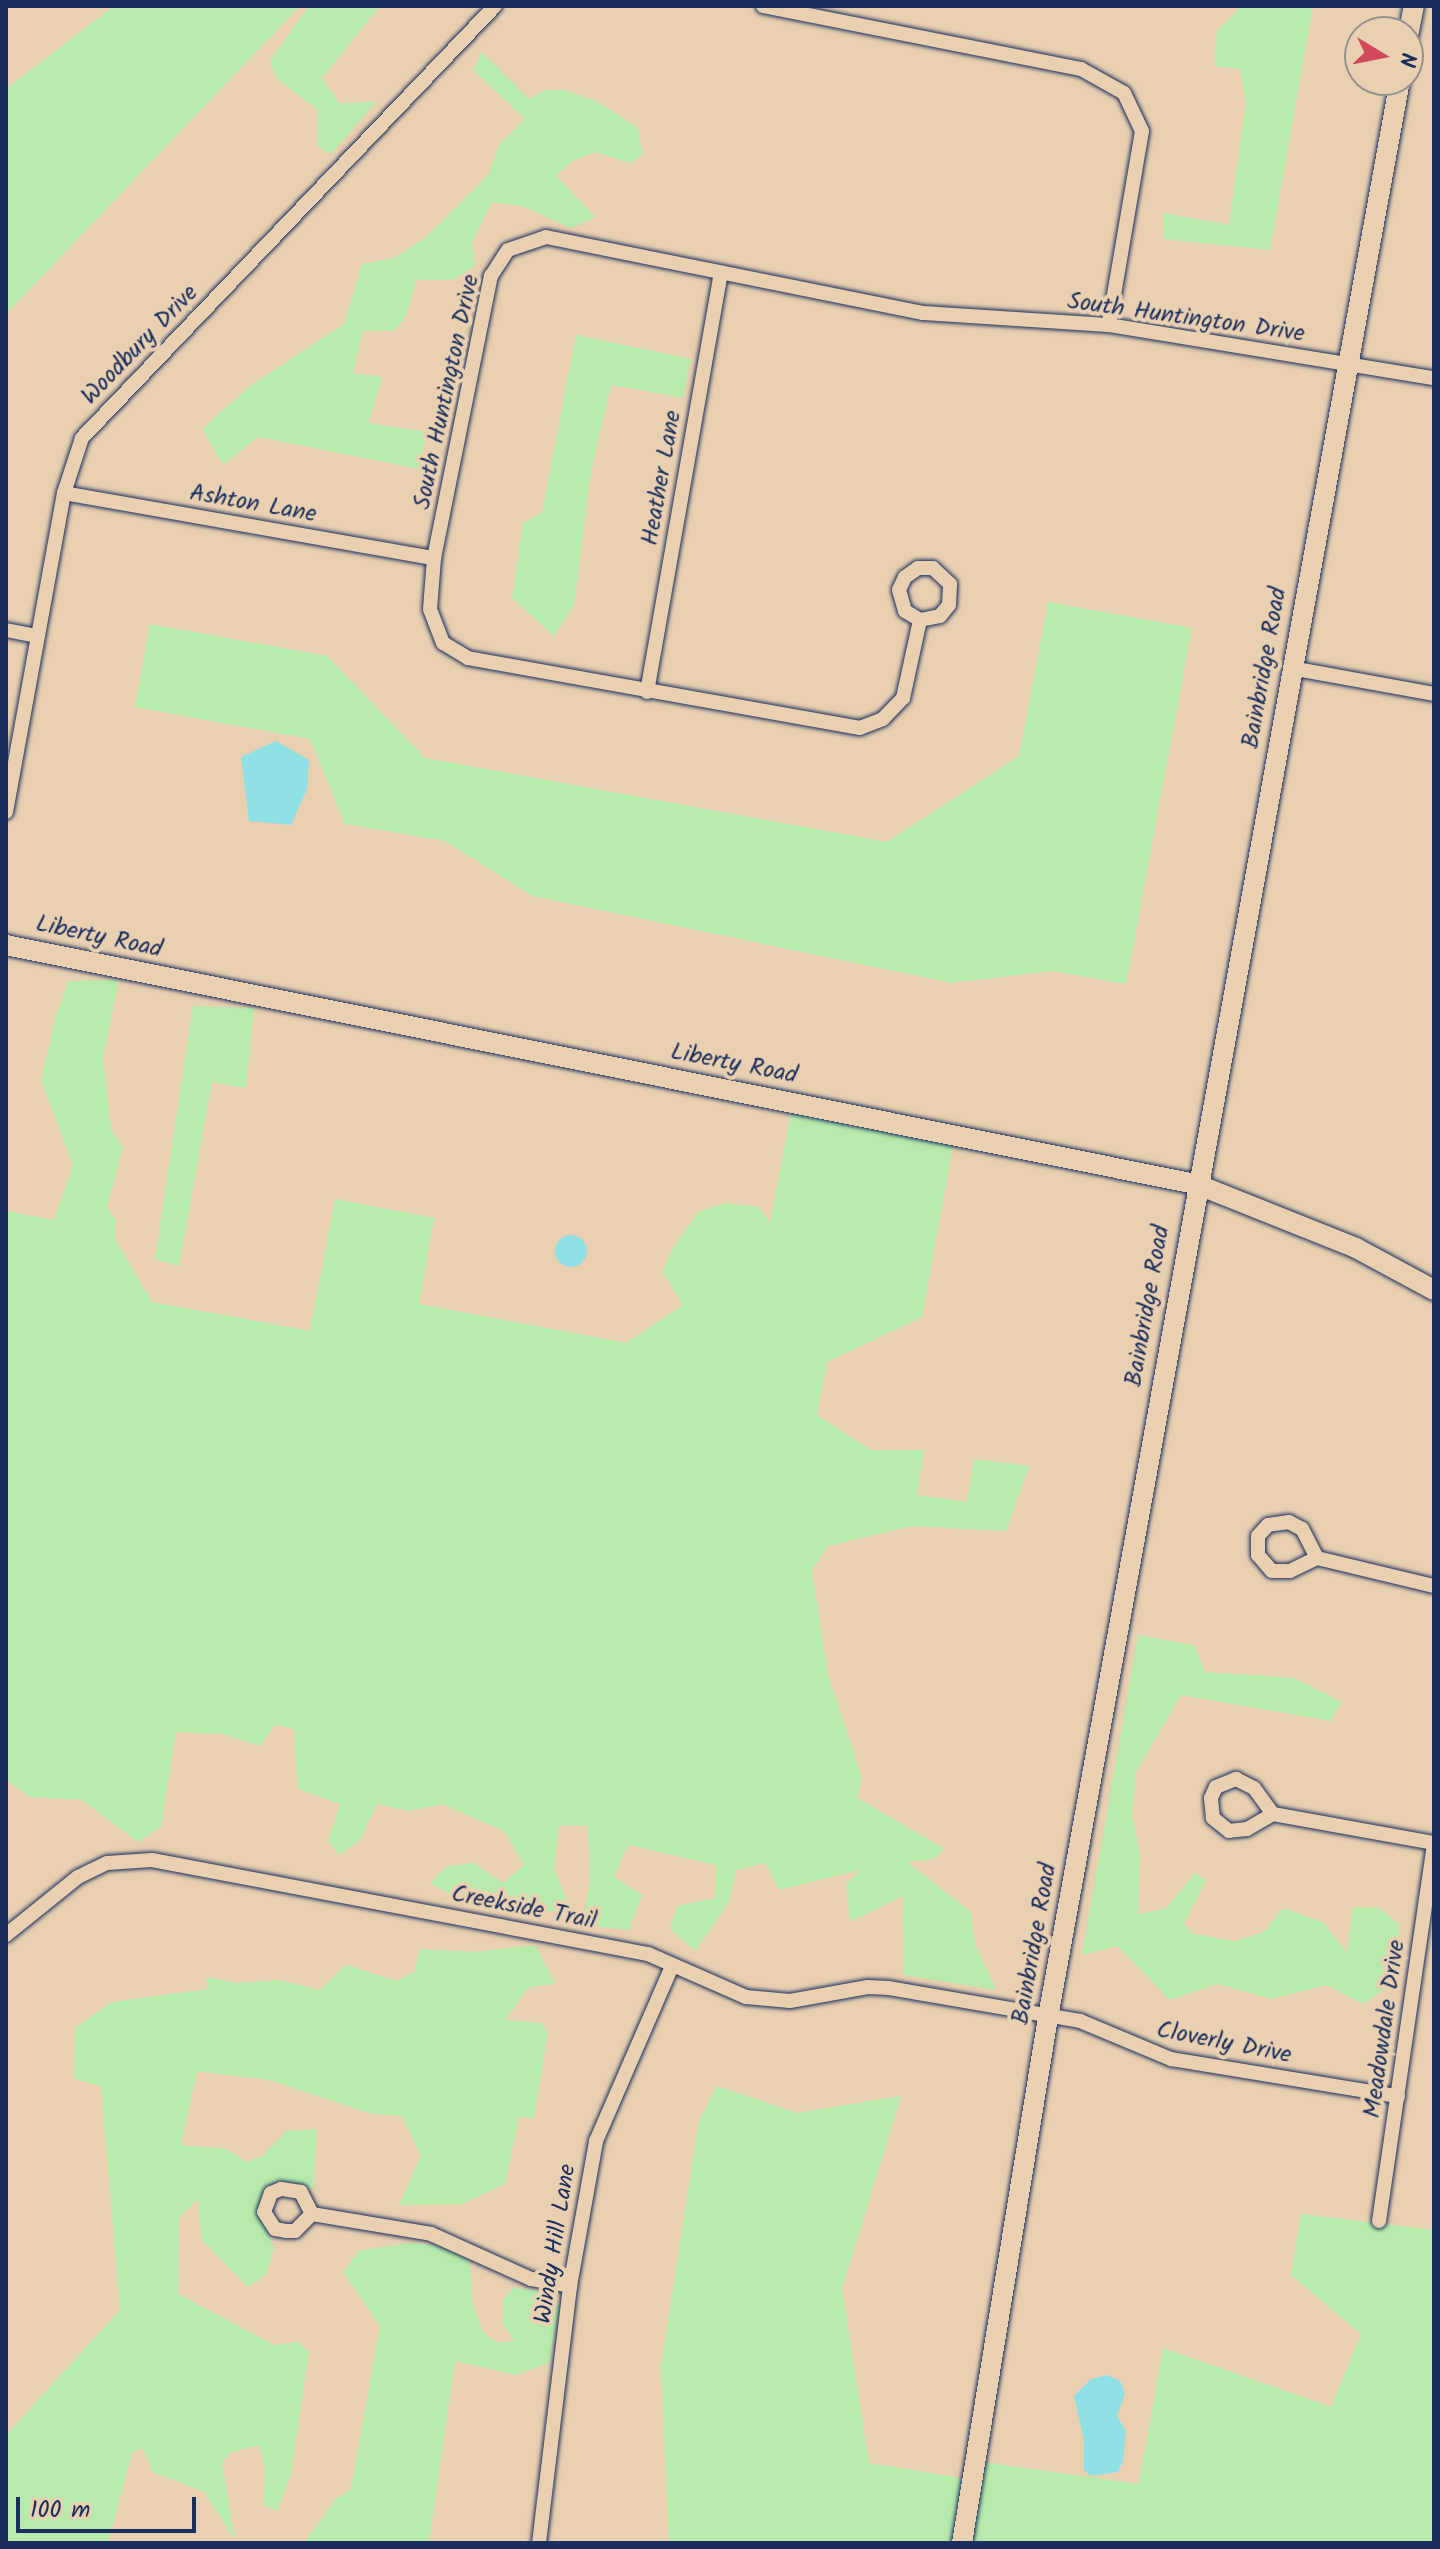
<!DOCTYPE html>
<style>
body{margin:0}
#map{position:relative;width:1440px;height:2549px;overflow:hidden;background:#e9d0b1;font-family:Kalam,sans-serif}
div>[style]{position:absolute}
.green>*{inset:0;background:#b7ebac}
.water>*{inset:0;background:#8fe1e6}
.round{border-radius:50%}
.roads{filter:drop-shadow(0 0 2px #1b2f5e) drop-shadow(0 0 2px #1b2f5e)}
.street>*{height:14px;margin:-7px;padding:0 7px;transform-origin:7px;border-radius:7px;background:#e9d0b1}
.secondary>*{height:20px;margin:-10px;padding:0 10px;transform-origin:10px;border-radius:10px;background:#e9d0b1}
span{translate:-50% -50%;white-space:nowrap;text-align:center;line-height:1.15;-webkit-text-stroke:8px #e9d0b1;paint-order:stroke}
.street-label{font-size:24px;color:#1b2f5e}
.frame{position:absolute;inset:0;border:8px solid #1b2f5e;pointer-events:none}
.north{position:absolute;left:1344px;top:16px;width:80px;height:80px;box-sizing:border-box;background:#e9d0b1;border:2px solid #979090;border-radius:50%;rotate:100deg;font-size:22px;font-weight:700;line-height:32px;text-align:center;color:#1b2f5e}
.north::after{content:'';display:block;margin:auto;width:28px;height:36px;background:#d1495b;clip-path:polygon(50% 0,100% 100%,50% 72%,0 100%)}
.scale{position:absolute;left:16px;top:2497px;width:180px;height:36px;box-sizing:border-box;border:4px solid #1b2f5e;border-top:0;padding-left:10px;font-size:24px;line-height:28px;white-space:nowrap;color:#1b2f5e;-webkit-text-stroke:6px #e9d0b1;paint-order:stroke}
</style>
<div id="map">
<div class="green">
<i style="clip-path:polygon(114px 6px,300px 6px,6px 314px,6px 89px)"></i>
<i style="clip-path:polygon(309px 6px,380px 6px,322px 78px,340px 104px,377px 101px,331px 154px,317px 146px,318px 110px,277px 79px,270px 61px)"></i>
<i style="clip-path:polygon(1242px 6px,1313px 6px,1270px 250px,1164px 239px,1163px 213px,1229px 225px,1246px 102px,1240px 69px,1214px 66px,1217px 31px)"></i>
<i style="clip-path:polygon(482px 52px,529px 99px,545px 90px,564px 90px,596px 101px,637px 127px,643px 154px,630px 163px,595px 152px,572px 161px,556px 176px,595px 217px,571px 228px,522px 206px,492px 202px,472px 242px,475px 266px,452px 280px,416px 280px,407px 314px,395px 331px,363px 331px,353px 373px,383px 377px,368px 423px,427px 432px,419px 469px,258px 437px,223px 465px,202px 429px,250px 386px,344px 324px,362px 264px,394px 258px,425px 238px,489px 174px,498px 146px,525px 119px,473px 70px)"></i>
<i style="clip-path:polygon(576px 335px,691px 359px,683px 398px,611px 385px,590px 477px,574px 605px,554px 636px,512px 598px,523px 523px,542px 513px)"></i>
<i style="clip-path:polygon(1048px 602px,1192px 628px,1126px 984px,1052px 971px,952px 983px,532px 896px,445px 841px,345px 824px,310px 739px,135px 707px,150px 624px,327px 656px,425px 758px,887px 842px,1019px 756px)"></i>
<i style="clip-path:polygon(119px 980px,103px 1057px,111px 1129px,123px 1147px,107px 1207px,116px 1220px,115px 1239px,152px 1302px,310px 1331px,335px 1199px,434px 1218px,419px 1304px,626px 1343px,683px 1305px,663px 1272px,671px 1251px,698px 1212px,725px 1203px,758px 1207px,770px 1222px,793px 1102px,955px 1134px,922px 1317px,827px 1362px,817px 1415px,871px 1450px,924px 1450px,917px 1495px,967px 1502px,974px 1459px,1029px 1466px,1006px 1531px,912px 1526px,828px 1546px,812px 1570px,828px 1675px,862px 1778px,857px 1798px,945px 1849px,934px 1859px,907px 1862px,971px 1912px,975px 1944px,996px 1990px,904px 1975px,903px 1896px,850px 1922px,846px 1884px,860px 1870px,779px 1890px,766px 1863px,736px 1870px,729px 1902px,695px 1951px,670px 1929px,677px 1906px,715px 1898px,716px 1865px,628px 1845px,614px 1877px,642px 1895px,629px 1930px,582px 1925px,590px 1882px,588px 1826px,559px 1825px,554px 1870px,570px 1907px,526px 1917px,467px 1903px,430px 1883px,447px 1866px,474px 1863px,503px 1883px,524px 1865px,504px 1831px,442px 1804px,409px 1811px,377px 1804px,360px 1840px,339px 1855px,328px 1841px,340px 1804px,298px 1789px,294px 1729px,275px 1725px,260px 1746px,222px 1734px,176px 1732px,161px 1827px,138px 1842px,82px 1800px,30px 1797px,6px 1780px,6px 1211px,54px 1220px,73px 1165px,41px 1080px,56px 1016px,68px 981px)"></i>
<i style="clip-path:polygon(193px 1006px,254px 1008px,246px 1088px,212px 1082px,179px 1266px,155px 1259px)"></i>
<i style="clip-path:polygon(1138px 1635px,1194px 1645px,1205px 1672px,1294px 1678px,1342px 1702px,1330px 1721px,1181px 1695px,1136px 1772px,1132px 1815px,1140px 1855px,1138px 1914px,1165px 1909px,1195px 1873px,1206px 1880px,1184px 1924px,1194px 1934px,1235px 1941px,1264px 1932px,1283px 1908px,1324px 1923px,1347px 1953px,1353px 1907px,1379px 1908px,1400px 1925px,1389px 1986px,1363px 2004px,1326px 1985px,1272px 1999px,1217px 1984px,1170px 2000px,1117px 1946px,1082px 1955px)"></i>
<i style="clip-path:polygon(535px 1945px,555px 1983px,528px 1988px,505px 2020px,542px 2023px,548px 2032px,534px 2118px,519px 2117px,505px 2184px,462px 2204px,399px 2205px,421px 2156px,402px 2116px,372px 2114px,269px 2080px,197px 2071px,181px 2145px,227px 2149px,246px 2162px,261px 2157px,287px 2131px,317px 2129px,313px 2189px,268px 2184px,259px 2214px,274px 2247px,266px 2275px,248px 2287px,202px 2240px,198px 2199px,179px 2218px,178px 2294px,274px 2345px,298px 2342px,309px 2352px,291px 2474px,277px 2511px,264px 2506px,265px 2465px,258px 2445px,230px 2453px,222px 2463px,235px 2540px,204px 2492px,153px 2472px,143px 2448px,132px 2453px,108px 2543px,6px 2543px,6px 2435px,120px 2310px,101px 2086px,74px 2079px,75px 2028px,112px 2002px,208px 1989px,206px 1977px,237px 1983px,279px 1980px,320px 1990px,346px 1965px,397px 1981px,415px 1971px,419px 1949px,476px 1952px)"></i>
<i style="clip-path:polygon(717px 2086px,797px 2113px,901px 2096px,842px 2289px,869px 2463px,973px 2480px,976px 2461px,1139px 2484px,1163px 2348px,1331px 2407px,1361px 2334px,1291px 2275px,1301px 2214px,1434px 2230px,1434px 2543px,669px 2543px,661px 2366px,699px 2121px)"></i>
<i style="clip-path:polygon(412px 2243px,444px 2246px,470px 2261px,473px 2306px,483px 2332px,497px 2343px,514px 2341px,503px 2324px,503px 2300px,514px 2287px,538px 2291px,560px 2305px,549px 2363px,515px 2375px,455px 2361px,429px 2543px,304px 2543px,336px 2499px,351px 2489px,380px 2326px,343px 2272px,360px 2250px)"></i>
</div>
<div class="water">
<i style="clip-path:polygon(276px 741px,309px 760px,307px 789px,291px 825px,249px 821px,241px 757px)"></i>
<i class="round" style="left:555px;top:1235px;width:32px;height:32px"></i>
<i style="clip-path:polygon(1107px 2375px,1120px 2381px,1125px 2394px,1117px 2416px,1126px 2431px,1123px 2461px,1118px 2472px,1091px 2476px,1084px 2470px,1084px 2439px,1074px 2396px,1091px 2379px)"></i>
</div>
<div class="roads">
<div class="street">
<i style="left:763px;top:6px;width:324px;rotate:11.2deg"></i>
<i style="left:1081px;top:69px;width:49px;rotate:29.2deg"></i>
<i style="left:1124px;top:93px;width:42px;rotate:64.7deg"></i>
<i style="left:1142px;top:131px;width:197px;rotate:99.7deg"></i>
<i style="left:64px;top:493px;width:376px;rotate:10deg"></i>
<i style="left:920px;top:620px;width:20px;rotate:-11deg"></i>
<i style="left:940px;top:616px;width:14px;rotate:-51deg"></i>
<i style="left:949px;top:605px;width:21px;rotate:-87deg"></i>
<i style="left:950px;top:584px;width:23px;rotate:-137deg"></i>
<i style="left:933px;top:568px;width:15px;rotate:180deg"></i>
<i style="left:918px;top:568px;width:16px;rotate:145deg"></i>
<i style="left:905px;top:577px;width:14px;rotate:115deg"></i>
<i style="left:899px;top:590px;width:22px;rotate:74deg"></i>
<i style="left:905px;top:611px;width:17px;rotate:31deg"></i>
<i style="left:920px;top:620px;width:80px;rotate:102.3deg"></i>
<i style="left:903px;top:698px;width:29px;rotate:134deg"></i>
<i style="left:883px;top:719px;width:25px;rotate:159deg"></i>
<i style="left:860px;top:728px;width:398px;rotate:-169.9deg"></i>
<i style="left:468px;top:658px;width:29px;rotate:-149deg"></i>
<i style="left:443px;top:643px;width:36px;rotate:-111deg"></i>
<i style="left:430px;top:609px;width:51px;rotate:-85.5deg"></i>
<i style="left:434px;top:558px;width:288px;rotate:-78.6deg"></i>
<i style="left:491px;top:276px;width:31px;rotate:-57deg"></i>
<i style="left:508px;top:250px;width:40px;rotate:-18.9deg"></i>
<i style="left:546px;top:237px;width:385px;rotate:11.4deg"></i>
<i style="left:923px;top:313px;width:186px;rotate:3.7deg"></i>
<i style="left:1109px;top:325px;width:329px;rotate:9.3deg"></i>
<i style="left:6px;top:630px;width:32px;rotate:11deg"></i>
<i style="left:1291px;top:668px;width:145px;rotate:10.3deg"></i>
<i style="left:647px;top:692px;width:426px;rotate:-80deg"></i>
<i style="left:6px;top:812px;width:324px;rotate:-79.7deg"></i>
<i style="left:64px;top:493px;width:58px;rotate:-71.9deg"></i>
<i style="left:82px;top:438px;width:598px;rotate:-46.29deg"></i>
<i style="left:1317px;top:1558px;width:33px;rotate:-117deg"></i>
<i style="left:1302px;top:1529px;width:15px;rotate:-152deg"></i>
<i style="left:1289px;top:1522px;width:21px;rotate:172deg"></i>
<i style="left:1268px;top:1525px;width:15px;rotate:132deg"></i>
<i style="left:1258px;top:1536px;width:19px;rotate:90deg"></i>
<i style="left:1258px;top:1555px;width:21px;rotate:49deg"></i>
<i style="left:1272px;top:1571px;width:18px"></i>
<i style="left:1290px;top:1571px;width:30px;rotate:-26deg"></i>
<i style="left:1317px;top:1558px;width:120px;rotate:13.5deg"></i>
<i style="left:1273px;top:1814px;width:30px;rotate:150deg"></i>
<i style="left:1247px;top:1829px;width:18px;rotate:174deg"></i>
<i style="left:1229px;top:1831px;width:21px;rotate:-141deg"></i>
<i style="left:1213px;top:1818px;width:20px;rotate:-96deg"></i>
<i style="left:1211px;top:1798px;width:12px;rotate:-66deg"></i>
<i style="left:1216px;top:1787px;width:22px;rotate:-22deg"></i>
<i style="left:1236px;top:1779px;width:20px;rotate:27deg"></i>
<i style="left:1254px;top:1788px;width:32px;rotate:54deg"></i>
<i style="left:1273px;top:1814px;width:164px;rotate:10.2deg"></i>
<i style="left:6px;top:1935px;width:92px;rotate:-38.9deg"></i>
<i style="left:78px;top:1877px;width:32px;rotate:-26deg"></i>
<i style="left:107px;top:1863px;width:45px;rotate:-3.8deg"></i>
<i style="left:152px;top:1860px;width:505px;rotate:10.73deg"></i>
<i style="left:648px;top:1954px;width:107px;rotate:23.7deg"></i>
<i style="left:746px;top:1997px;width:44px;rotate:5.2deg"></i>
<i style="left:790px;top:2001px;width:79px;rotate:-10.2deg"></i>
<i style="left:868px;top:1987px;width:21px;rotate:3deg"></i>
<i style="left:889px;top:1988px;width:194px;rotate:9.8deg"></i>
<i style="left:1080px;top:2021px;width:99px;rotate:22.7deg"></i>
<i style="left:1171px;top:2059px;width:230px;rotate:9.3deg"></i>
<i style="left:312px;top:2214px;width:25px;rotate:-117deg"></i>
<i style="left:301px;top:2192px;width:20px;rotate:-171deg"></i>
<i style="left:281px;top:2189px;width:11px;rotate:158deg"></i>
<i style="left:271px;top:2193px;width:20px;rotate:110deg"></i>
<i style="left:264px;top:2212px;width:20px;rotate:57deg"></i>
<i style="left:275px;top:2229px;width:11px;rotate:10deg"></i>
<i style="left:286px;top:2231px;width:9px"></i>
<i style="left:295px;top:2231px;width:24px;rotate:-45deg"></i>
<i style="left:312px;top:2214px;width:121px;rotate:9.5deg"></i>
<i style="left:431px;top:2234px;width:110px;rotate:24.2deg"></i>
<i style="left:531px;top:2279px;width:40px;rotate:10deg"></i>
<i style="left:1379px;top:2221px;width:382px;rotate:-81.7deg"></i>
<i style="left:539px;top:2543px;width:259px;rotate:-83.1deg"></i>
<i style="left:570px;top:2286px;width:147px;rotate:-79.8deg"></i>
<i style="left:596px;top:2141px;width:191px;rotate:-66.5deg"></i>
</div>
<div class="secondary">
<i style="left:1408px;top:36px;width:31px;rotate:-79deg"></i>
<i style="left:6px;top:945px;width:1214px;rotate:11.36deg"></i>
<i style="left:1196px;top:1184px;width:172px;rotate:21.8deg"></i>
<i style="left:1356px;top:1248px;width:89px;rotate:28.3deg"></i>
<i style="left:962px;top:2543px;width:533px;rotate:-80.71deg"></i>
<i style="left:1048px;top:2017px;width:1969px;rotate:-79.7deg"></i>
</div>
</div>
<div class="street-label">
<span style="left:1186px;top:318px;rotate:8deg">South Huntington Drive</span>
<span style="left:140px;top:345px;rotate:-46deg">Woodbury Drive</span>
<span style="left:447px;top:392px;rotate:-78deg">South Huntington Drive</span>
<span style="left:662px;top:478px;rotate:-80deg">Heather Lane</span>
<span style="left:253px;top:504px;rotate:10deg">Ashton Lane</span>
<span style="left:1265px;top:668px;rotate:-80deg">Bainbridge Road</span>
<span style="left:99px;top:937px;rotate:12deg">Liberty Road</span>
<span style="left:734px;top:1064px;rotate:11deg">Liberty Road</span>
<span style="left:1148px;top:1306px;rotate:-80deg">Bainbridge Road</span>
<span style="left:524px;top:1908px;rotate:11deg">Creekside Trail</span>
<span style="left:1035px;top:1944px;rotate:-80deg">Bainbridge Road</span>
<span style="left:1385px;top:2029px;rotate:-82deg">Meadowdale Drive</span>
<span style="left:1224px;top:2043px;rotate:11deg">Cloverly Drive</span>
<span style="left:556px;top:2244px;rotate:-81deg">Windy Hill Lane</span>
</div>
<div class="frame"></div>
<div class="north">N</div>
<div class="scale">100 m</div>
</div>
